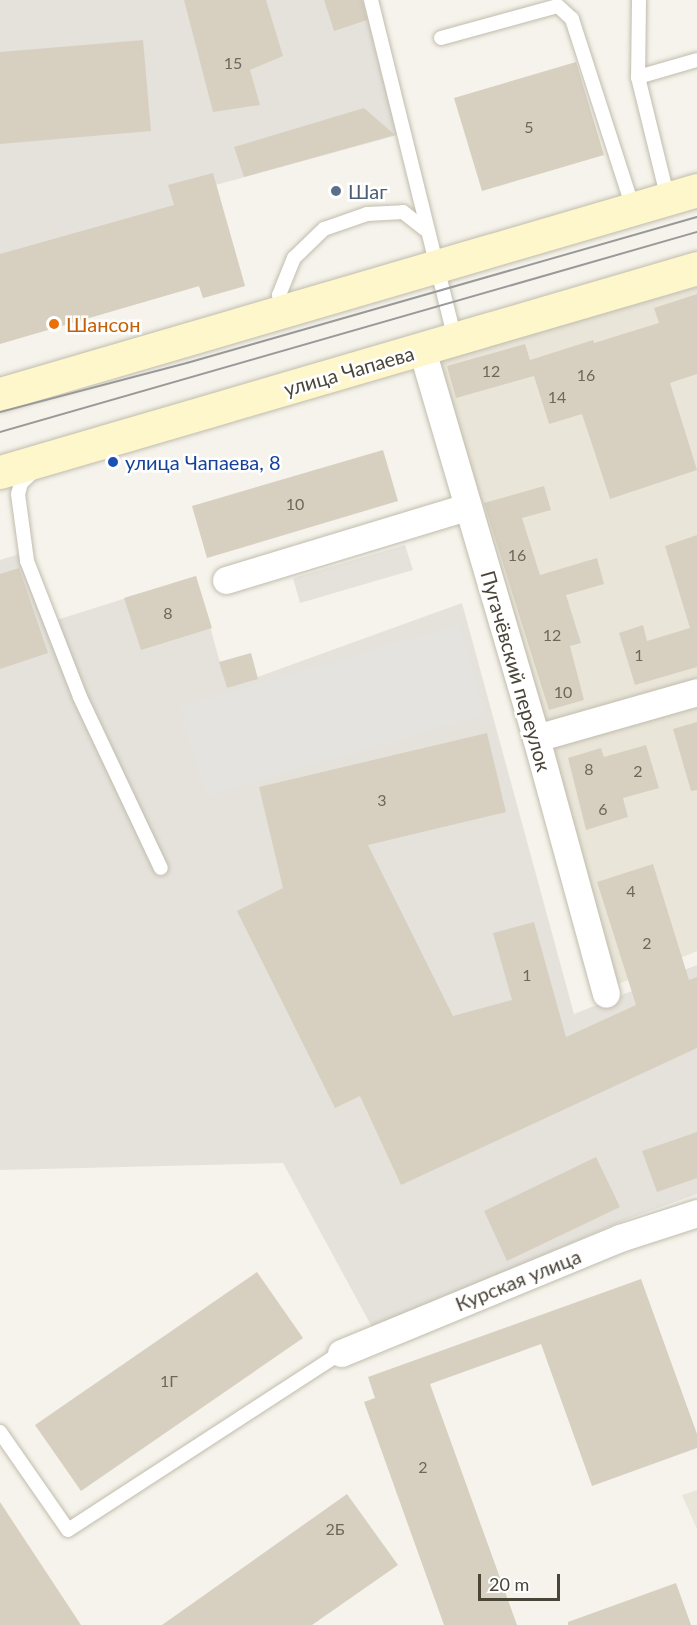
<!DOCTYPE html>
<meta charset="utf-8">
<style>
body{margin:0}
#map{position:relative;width:697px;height:1625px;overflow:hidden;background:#f5f3eb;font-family:Lato,sans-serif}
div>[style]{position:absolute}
.residential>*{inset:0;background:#e9e6d9}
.industrial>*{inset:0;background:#e5e2dc}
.parking>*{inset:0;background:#e4e3df}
.building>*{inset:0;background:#d7d0c0}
.roads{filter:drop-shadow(0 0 2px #c1bcad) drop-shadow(0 0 2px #c1bcad)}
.lane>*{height:14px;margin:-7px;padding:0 7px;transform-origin:7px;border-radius:7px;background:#fff}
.street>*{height:27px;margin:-13.5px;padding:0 13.5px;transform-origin:13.5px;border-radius:13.5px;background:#fff}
.secondary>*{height:33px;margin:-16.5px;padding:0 16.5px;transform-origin:16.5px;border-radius:16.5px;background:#fef7cc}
.tram>*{height:1.5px;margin:-0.75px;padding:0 0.75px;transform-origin:0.75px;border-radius:0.75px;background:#999}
.dots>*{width:16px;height:16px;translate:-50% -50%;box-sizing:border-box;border:3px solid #fff;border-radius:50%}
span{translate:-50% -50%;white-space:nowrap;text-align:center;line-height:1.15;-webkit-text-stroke:5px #fff;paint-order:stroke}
.number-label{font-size:16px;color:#6d685b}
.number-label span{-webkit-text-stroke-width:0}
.service-label{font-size:20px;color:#4e5e75}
.left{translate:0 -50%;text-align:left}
.food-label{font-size:20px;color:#c56008}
.street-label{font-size:20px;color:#4a4539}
.transit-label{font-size:20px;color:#164399}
.scale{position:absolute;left:478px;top:1574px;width:82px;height:27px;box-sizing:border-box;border:3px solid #4a4539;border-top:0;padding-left:8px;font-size:18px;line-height:21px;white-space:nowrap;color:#4a4539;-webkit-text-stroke:4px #fff;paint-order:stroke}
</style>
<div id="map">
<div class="residential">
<i style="clip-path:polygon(697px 287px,697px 951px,616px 985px,439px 360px)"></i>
<i style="clip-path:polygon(697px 1490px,697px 1529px,682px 1495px)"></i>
</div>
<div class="industrial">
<i style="clip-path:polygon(0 0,364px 0,398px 135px,216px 185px,245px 286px,203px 298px,199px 286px,0 343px)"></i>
<i style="clip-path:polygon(405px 545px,413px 570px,300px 603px,293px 578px)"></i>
<i style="clip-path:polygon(26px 552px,47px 623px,196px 576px,227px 688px,462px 603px,574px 1014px,697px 965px,697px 1194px,625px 1220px,373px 1329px,283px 1163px,0 1170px,0 560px)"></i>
</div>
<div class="parking">
<i style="clip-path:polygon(459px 625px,485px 714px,207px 796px,180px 707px)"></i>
</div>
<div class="building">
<i style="clip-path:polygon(184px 0,266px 0,283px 56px,250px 70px,260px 105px,213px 112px)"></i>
<i style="clip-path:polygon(324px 0,362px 0,367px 20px,334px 31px)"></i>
<i style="clip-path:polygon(143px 40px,151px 131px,0 144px,0 52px)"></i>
<i style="clip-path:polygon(576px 62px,604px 155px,482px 191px,454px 98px)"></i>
<i style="clip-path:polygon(364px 108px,395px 135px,244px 177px,234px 147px)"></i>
<i style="clip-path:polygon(213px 173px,245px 286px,203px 298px,199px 286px,0 344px,0 254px,174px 205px,168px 185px)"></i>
<i style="clip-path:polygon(697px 294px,697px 374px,670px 383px,697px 470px,610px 499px,582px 414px,549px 424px,534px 376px,456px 398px,447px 366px,525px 344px,530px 360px,593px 340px,594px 343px,659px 323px,654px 308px)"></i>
<i style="clip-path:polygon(383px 450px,398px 501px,207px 558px,192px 506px)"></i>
<i style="clip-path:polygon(544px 486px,551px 510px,522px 518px,540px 575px,597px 558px,604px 584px,566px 595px,581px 643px,570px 646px,584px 700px,549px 710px,484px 503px)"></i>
<i style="clip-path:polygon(697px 535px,697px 667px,635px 685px,619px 633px,643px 625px,647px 641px,690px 628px,665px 546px)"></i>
<i style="clip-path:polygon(19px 568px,48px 653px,0 669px,0 574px)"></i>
<i style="clip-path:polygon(196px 576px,212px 628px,141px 650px,124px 598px)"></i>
<i style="clip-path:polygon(251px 653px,258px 679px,227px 688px,219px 662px)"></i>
<i style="clip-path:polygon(697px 722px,697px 790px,691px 791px,673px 729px)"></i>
<i style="clip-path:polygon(487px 733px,506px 812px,368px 845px,453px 1016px,512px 1000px,493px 933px,534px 922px,566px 1037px,636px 1005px,597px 882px,653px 864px,689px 980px,697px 977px,697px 1048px,401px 1185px,360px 1096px,335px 1108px,237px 911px,283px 888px,259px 787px)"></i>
<i style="clip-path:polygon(646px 745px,659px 788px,623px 798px,628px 817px,586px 830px,568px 758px,601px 748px,604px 757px)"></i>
<i style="clip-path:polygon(697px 1132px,697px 1178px,657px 1192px,642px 1151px)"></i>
<i style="clip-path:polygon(596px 1157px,620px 1207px,507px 1261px,484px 1211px)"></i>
<i style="clip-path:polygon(257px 1272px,303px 1338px,81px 1491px,35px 1425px)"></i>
<i style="clip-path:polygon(641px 1279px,697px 1434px,697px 1448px,592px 1486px,541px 1344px,430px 1384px,517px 1625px,444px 1625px,364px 1402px,375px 1398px,368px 1377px)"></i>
<i style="clip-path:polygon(347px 1494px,398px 1565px,312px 1625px,162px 1625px)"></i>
<i style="clip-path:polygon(0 1502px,81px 1625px,0 1625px)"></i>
<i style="clip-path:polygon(676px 1583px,691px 1625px,568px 1625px,568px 1622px)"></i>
</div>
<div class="roads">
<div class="lane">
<i style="left:371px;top:0;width:349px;rotate:76.1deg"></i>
<i style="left:639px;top:0;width:77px;rotate:90.7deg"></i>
<i style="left:638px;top:77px;width:126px;rotate:76.2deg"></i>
<i style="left:441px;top:38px;width:121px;rotate:-15.3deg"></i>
<i style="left:558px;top:6px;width:19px;rotate:43deg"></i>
<i style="left:572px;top:19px;width:199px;rotate:72.1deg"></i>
<i style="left:638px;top:77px;width:61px;rotate:-16.1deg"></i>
<i style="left:284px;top:310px;width:16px;rotate:-108deg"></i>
<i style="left:279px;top:295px;width:40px;rotate:-68deg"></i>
<i style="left:294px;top:258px;width:42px;rotate:-44deg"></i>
<i style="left:324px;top:229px;width:46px;rotate:-19.2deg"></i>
<i style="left:367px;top:214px;width:36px;rotate:-3deg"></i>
<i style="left:403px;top:212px;width:28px;rotate:38deg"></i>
<i style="left:35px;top:470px;width:19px;rotate:137deg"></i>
<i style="left:21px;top:483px;width:11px;rotate:105deg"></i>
<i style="left:18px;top:494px;width:68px;rotate:82.3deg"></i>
<i style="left:27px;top:561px;width:146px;rotate:68.7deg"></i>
<i style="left:80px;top:697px;width:189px;rotate:64.7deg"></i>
<i style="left:0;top:1432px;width:119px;rotate:55.2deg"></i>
<i style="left:68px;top:1530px;width:325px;rotate:-33deg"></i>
</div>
<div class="street">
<i style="left:422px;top:350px;width:404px;rotate:73.6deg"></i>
<i style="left:536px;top:738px;width:265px;rotate:74.7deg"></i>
<i style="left:226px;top:580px;width:252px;rotate:-16.9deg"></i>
<i style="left:536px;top:738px;width:167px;rotate:-15.9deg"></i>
<i style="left:341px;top:1353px;width:302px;rotate:-22.4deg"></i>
<i style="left:620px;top:1238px;width:81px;rotate:-18deg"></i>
</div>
<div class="secondary">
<i style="left:0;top:394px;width:726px;rotate:-16.31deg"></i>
<i style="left:0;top:472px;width:726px;rotate:-16.31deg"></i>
</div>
</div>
<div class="tram">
<i style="left:0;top:412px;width:193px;rotate:-14.7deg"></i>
<i style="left:187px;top:363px;width:530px;rotate:-15.98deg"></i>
<i style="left:0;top:432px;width:725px;rotate:-16.01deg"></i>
</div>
<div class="dots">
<i style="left:336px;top:191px;background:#5c6f8a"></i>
<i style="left:54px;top:324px;background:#e8710a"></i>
<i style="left:113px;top:462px;background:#1a4fb4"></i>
</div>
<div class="number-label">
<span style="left:233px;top:63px">15</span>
<span style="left:529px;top:127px">5</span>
<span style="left:491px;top:371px">12</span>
<span style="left:586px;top:375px">16</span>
<span style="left:557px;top:397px">14</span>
<span style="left:295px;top:504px">10</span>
<span style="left:517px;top:555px">16</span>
<span style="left:168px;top:613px">8</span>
<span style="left:552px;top:635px">12</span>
<span style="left:639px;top:655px">1</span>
<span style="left:563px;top:692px">10</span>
<span style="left:589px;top:769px">8</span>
<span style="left:638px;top:771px">2</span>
<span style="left:382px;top:800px">3</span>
<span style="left:603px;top:809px">6</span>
<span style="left:631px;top:891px">4</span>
<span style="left:647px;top:943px">2</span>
<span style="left:527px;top:975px">1</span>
<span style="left:169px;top:1381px">1Г</span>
<span style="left:423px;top:1467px">2</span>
<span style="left:335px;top:1529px">2Б</span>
</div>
<div class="service-label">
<span class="left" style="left:348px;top:191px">Шаг</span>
</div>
<div class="food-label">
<span class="left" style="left:66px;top:324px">Шансон</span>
</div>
<div class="street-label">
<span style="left:349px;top:371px;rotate:-16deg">улица Чапаева</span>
<span style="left:516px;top:671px;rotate:74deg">Пугачёвский переулок</span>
<span style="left:518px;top:1280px;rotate:-22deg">Курская улица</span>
</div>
<div class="transit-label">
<span class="left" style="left:125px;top:462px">улица Чапаева, 8</span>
</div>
<div class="scale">20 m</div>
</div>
